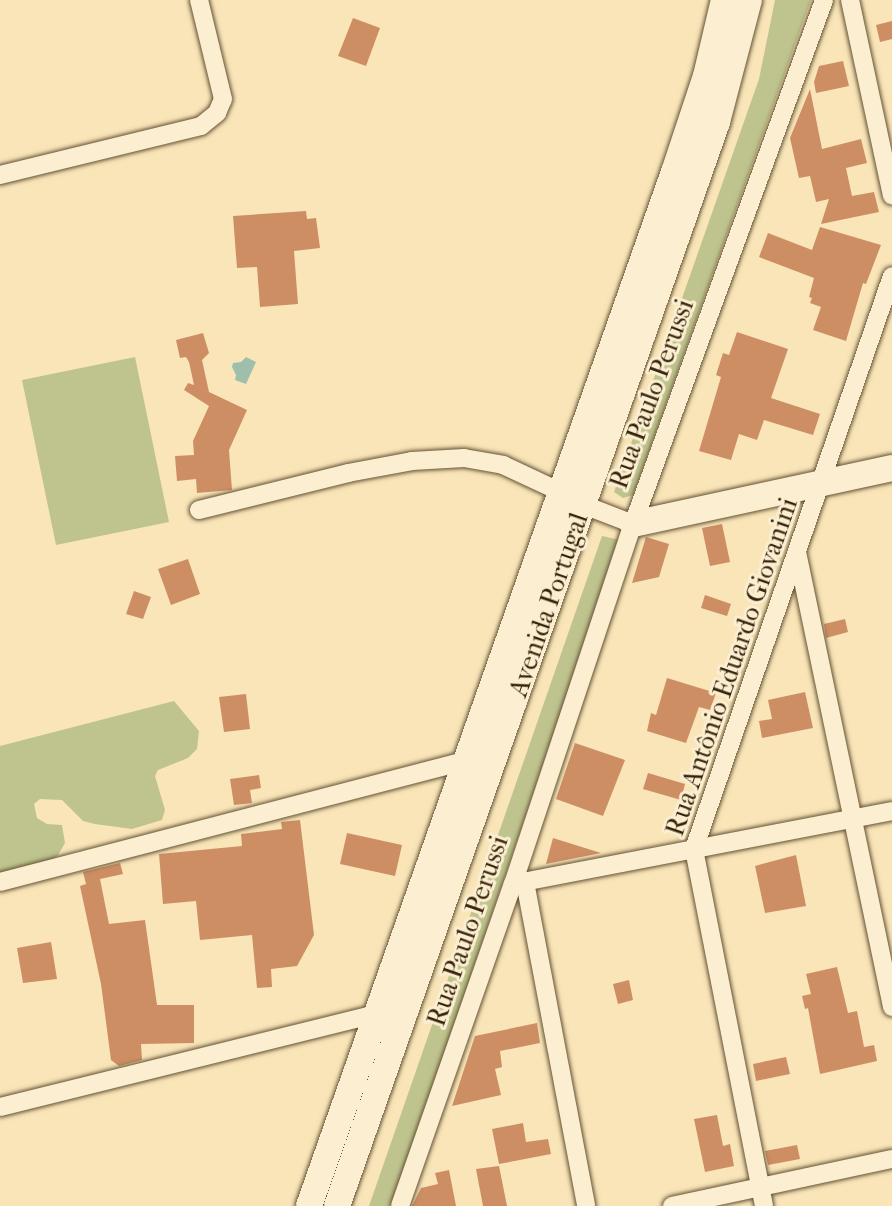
<!DOCTYPE html>
<meta charset="utf-8">
<style>
body{margin:0}
#map{position:relative;width:892px;height:1206px;overflow:hidden;background:#f9e5b8;font-family:"IM FELL French Canon",serif}
div>[style]{position:absolute}
.green>*{inset:0;background:#bfc48e}
.water>*{inset:0;background:#9ebfab}
.building>*{inset:0;background:#ce8e64}
.roads{filter:drop-shadow(0 0 2px #645234) drop-shadow(0 0 2px #645234)}
.street>*{height:18px;margin:-9px;padding:0 9px;transform-origin:9px;border-radius:9px;background:#fbeed1}
.secondary>*{height:26px;margin:-13px;padding:0 13px;transform-origin:13px;border-radius:13px;background:#fbeed1}
span{translate:-50% -50%;white-space:nowrap;text-align:center;line-height:1.15;-webkit-text-stroke:6px #fbeed1;paint-order:stroke}
.street-label{font-size:26px;color:#332108}
</style>
<div id="map">
<div class="green">
<i style="clip-path:polygon(775px 0,811px 0,633px 495px,623px 498px,614px 492px,759px 79px)"></i>
<i style="clip-path:polygon(135px 357px,169px 522px,56px 545px,22px 380px)"></i>
<i style="clip-path:polygon(602px 536px,620px 540px,415px 1138px,390px 1206px,369px 1206px)"></i>
<i style="clip-path:polygon(174px 701px,199px 731px,197px 749px,188px 758px,158px 770px,155px 776px,165px 810px,162px 820px,132px 829px,95px 824px,83px 821px,62px 800px,40px 799px,34px 804px,37px 818px,47px 824px,62px 825px,65px 843px,58px 855px,49px 862px,0 875px,0 746px)"></i>
</div>
<div class="water">
<i style="clip-path:polygon(246px 357px,256px 362px,246px 384px,235px 380px,236px 375px,232px 367px,233px 363px,241px 362px)"></i>
</div>
<div class="building">
<i style="clip-path:polygon(353px 18px,380px 28px,366px 66px,338px 56px)"></i>
<i style="clip-path:polygon(892px 21px,892px 39px,880px 42px,876px 25px)"></i>
<i style="clip-path:polygon(843px 61px,849px 86px,816px 93px,814px 82px,819px 66px)"></i>
<i style="clip-path:polygon(810px 89px,822px 149px,861px 139px,867px 163px,846px 168px,852px 196px,874px 192px,879px 212px,821px 224px,829px 199px,816px 202px,810px 176px,799px 178px,790px 138px)"></i>
<i style="clip-path:polygon(306px 211px,307px 219px,316px 218px,320px 248px,294px 251px,298px 304px,260px 307px,257px 267px,237px 268px,233px 216px)"></i>
<i style="clip-path:polygon(820px 227px,881px 245px,866px 284px,863px 283px,846px 341px,813px 330px,821px 307px,810px 303px,812px 298px,809px 297px,814px 278px,759px 257px,768px 233px,812px 250px)"></i>
<i style="clip-path:polygon(737px 332px,788px 349px,771px 398px,820px 414px,813px 435px,764px 420px,757px 440px,739px 434px,731px 460px,699px 451px,721px 377px,716px 375px,723px 353px,729px 355px)"></i>
<i style="clip-path:polygon(203px 333px,209px 353px,202px 360px,209px 392px,247px 410px,229px 450px,232px 490px,197px 493px,196px 479px,177px 481px,175px 456px,194px 455px,193px 441px,209px 406px,184px 390px,188px 383px,194px 385px,189px 362px,186px 357px,180px 358px,176px 340px)"></i>
<i style="clip-path:polygon(722px 524px,730px 562px,710px 566px,702px 528px)"></i>
<i style="clip-path:polygon(646px 537px,669px 544px,659px 577px,632px 583px)"></i>
<i style="clip-path:polygon(188px 559px,200px 594px,171px 605px,158px 569px)"></i>
<i style="clip-path:polygon(134px 591px,151px 597px,143px 619px,126px 614px)"></i>
<i style="clip-path:polygon(705px 595px,731px 604px,727px 616px,701px 608px)"></i>
<i style="clip-path:polygon(845px 619px,848px 632px,826px 638px,824px 624px)"></i>
<i style="clip-path:polygon(667px 678px,716px 693px,710px 710px,699px 707px,686px 743px,647px 731px,651px 713px,656px 715px)"></i>
<i style="clip-path:polygon(805px 692px,813px 728px,762px 738px,759px 721px,772px 719px,768px 700px)"></i>
<i style="clip-path:polygon(246px 694px,250px 729px,224px 732px,219px 697px)"></i>
<i style="clip-path:polygon(575px 743px,625px 760px,603px 816px,556px 799px)"></i>
<i style="clip-path:polygon(648px 773px,685px 784px,681px 800px,643px 789px)"></i>
<i style="clip-path:polygon(259px 775px,261px 788px,250px 790px,252px 803px,234px 805px,230px 779px)"></i>
<i style="clip-path:polygon(300px 820px,314px 935px,297px 966px,271px 969px,272px 987px,257px 988px,252px 935px,200px 940px,196px 901px,163px 904px,159px 854px,242px 846px,241px 834px,282px 829px,281px 822px)"></i>
<i style="clip-path:polygon(347px 833px,402px 845px,395px 876px,340px 864px)"></i>
<i style="clip-path:polygon(553px 838px,601px 853px,546px 864px)"></i>
<i style="clip-path:polygon(796px 855px,806px 906px,765px 913px,755px 866px)"></i>
<i style="clip-path:polygon(120px 863px,123px 874px,100px 879px,109px 924px,145px 920px,157px 1005px,194px 1005px,194px 1043px,141px 1044px,142px 1060px,119px 1066px,111px 1060px,101px 984px,80px 886px,86px 884px,83px 872px)"></i>
<i style="clip-path:polygon(51px 942px,57px 979px,23px 983px,17px 948px)"></i>
<i style="clip-path:polygon(837px 967px,848px 1013px,857px 1011px,864px 1047px,874px 1045px,877px 1061px,820px 1074px,808px 1008px,805px 1009px,802px 996px,811px 994px,806px 974px)"></i>
<i style="clip-path:polygon(629px 980px,633px 1000px,618px 1004px,613px 984px)"></i>
<i style="clip-path:polygon(537px 1023px,540px 1043px,500px 1051px,502px 1067px,495px 1069px,501px 1095px,452px 1106px,475px 1036px)"></i>
<i style="clip-path:polygon(786px 1057px,790px 1074px,756px 1081px,753px 1064px)"></i>
<i style="clip-path:polygon(717px 1115px,723px 1146px,730px 1144px,734px 1166px,705px 1172px,694px 1119px)"></i>
<i style="clip-path:polygon(523px 1123px,526px 1142px,548px 1139px,551px 1154px,499px 1164px,492px 1129px)"></i>
<i style="clip-path:polygon(797px 1145px,800px 1159px,768px 1165px,765px 1151px)"></i>
<i style="clip-path:polygon(499px 1166px,507px 1206px,483px 1206px,476px 1169px)"></i>
<i style="clip-path:polygon(449px 1170px,456px 1206px,412px 1206px,421px 1188px,438px 1184px,435px 1173px)"></i>
</div>
<div class="roads">
<div class="street">
<i style="left:850px;top:0;width:200px;rotate:77.9deg"></i>
<i style="left:0;top:175px;width:207px;rotate:-13.7deg"></i>
<i style="left:201px;top:126px;width:21px;rotate:-39deg"></i>
<i style="left:217px;top:113px;width:15px;rotate:-67deg"></i>
<i style="left:223px;top:99px;width:102px;rotate:-103.6deg"></i>
<i style="left:584px;top:505px;width:53px;rotate:21.2deg"></i>
<i style="left:199px;top:510px;width:154px;rotate:-13.9deg"></i>
<i style="left:348px;top:473px;width:65px;rotate:-10.6deg"></i>
<i style="left:412px;top:461px;width:52px;rotate:-3.3deg"></i>
<i style="left:464px;top:458px;width:40px;rotate:10deg"></i>
<i style="left:503px;top:465px;width:64px;rotate:25deg"></i>
<i style="left:797px;top:552px;width:465px;rotate:78.2deg"></i>
<i style="left:0;top:882px;width:481px;rotate:-14.6deg"></i>
<i style="left:525px;top:882px;width:330px;rotate:79.3deg"></i>
<i style="left:513px;top:884px;width:386px;rotate:-10.9deg"></i>
<i style="left:0;top:1107px;width:388px;rotate:-13.9deg"></i>
<i style="left:400px;top:1206px;width:341px;rotate:-70.7deg"></i>
<i style="left:513px;top:884px;width:379px;rotate:-71.6deg"></i>
<i style="left:633px;top:524px;width:558px;rotate:-69.97deg"></i>
<i style="left:672px;top:1206px;width:225px;rotate:-12.1deg"></i>
<i style="left:764px;top:1206px;width:364px;rotate:-101.1deg"></i>
<i style="left:694px;top:849px;width:606px;rotate:-70.94deg"></i>
</div>
<div class="secondary">
<i style="left:633px;top:524px;width:265px;rotate:-12.2deg"></i>
<i style="left:309px;top:1206px;width:1097px;rotate:-70.56deg"></i>
<i style="left:674px;top:172px;width:101px;rotate:-71.6deg"></i>
<i style="left:706px;top:76px;width:78px;rotate:-76.7deg"></i>
<i style="left:337px;top:1206px;width:1149px;rotate:-70.68deg"></i>
<i style="left:717px;top:122px;width:126px;rotate:-75.3deg"></i>
</div>
</div>
<div class="street-label">
<span style="left:652px;top:394px;rotate:-70deg">Rua Paulo Perussi</span>
<span style="left:549px;top:605px;rotate:-71deg">Avenida Portugal</span>
<span style="left:732px;top:667px;rotate:-71deg">Rua Antônio Eduardo Giovanini</span>
<span style="left:468px;top:931px;rotate:-71deg">Rua Paulo Perussi</span>
</div>
</div>
